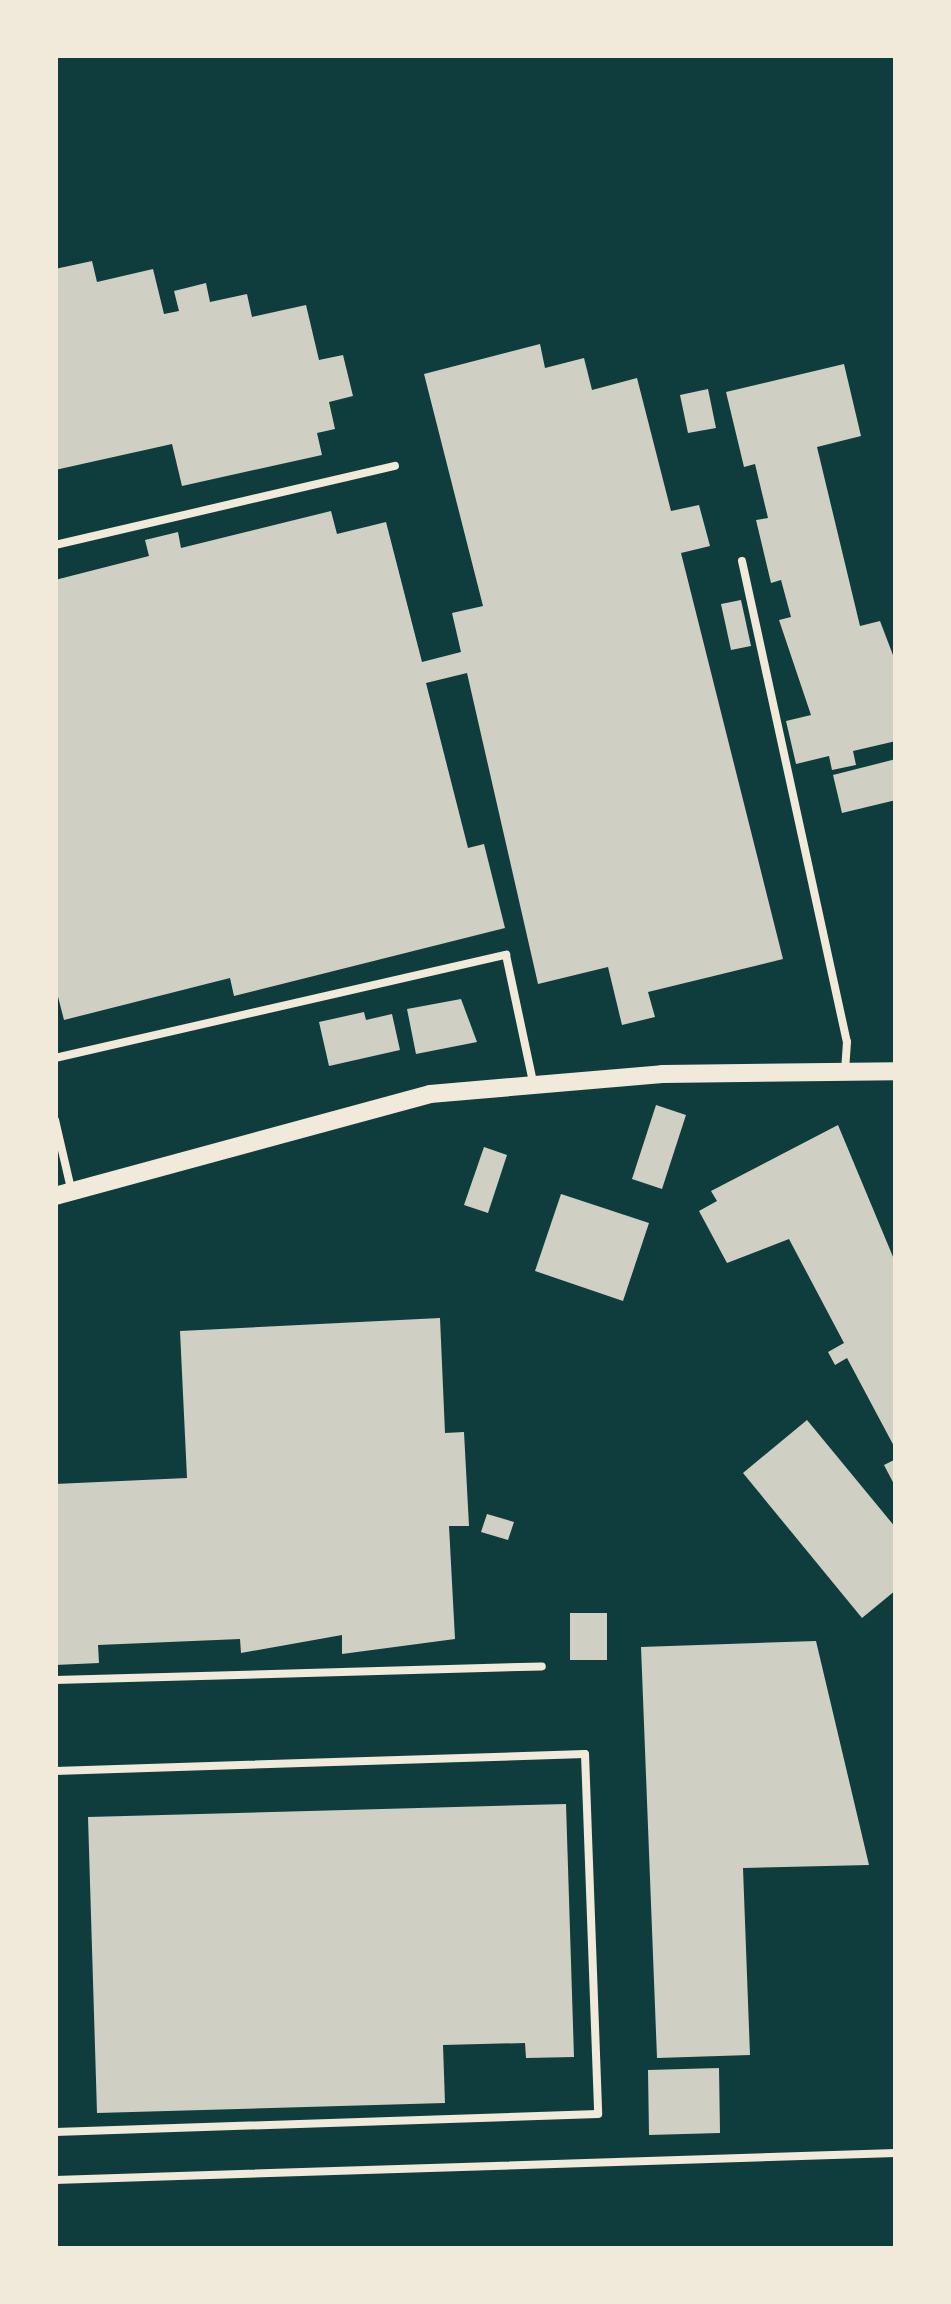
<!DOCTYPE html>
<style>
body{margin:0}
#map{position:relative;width:951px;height:2304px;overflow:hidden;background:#0f3d3e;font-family:"Roboto Condensed",sans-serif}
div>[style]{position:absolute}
.building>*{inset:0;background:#cfcfc3}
.service>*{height:8px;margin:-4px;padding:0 4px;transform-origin:4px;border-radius:4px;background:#f1e9da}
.tertiary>*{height:18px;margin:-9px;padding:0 9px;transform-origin:9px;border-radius:9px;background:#f1e9da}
span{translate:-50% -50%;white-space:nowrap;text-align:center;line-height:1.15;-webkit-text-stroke:8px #f1e9da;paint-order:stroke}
.frame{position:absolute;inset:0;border:58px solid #f1e9da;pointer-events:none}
</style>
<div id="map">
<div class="building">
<i style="clip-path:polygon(92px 261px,97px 282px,153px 269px,164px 314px,179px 311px,174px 291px,206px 283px,210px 302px,247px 294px,252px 317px,306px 305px,319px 360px,343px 355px,353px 396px,329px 402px,335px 429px,317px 433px,322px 455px,182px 486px,172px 444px,55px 470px,55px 269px)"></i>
<i style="clip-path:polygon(540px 344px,545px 368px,584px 358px,592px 390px,637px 378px,671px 511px,699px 505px,710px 546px,681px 553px,783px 959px,648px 992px,655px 1017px,622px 1025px,608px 967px,538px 984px,467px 673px,426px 683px,468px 848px,484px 844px,505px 928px,234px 996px,230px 978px,64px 1020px,55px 985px,55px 580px,149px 556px,145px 540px,178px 532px,181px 548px,331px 511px,337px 534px,386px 522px,422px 662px,461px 652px,452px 613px,483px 606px,424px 374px)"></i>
<i style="clip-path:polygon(844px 364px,861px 436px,817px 447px,860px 626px,880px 621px,896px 663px,896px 741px,853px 751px,856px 765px,832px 770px,829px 756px,796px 764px,786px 721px,811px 715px,779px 620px,791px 617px,781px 580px,771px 583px,756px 520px,768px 518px,755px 464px,744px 467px,726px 392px)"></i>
<i style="clip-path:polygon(708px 389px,716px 428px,688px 433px,680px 395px)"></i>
<i style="clip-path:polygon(741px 600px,751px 646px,731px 650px,721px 604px)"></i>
<i style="clip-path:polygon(896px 759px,896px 800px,842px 813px,833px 775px)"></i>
<i style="clip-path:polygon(461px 999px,477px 1042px,416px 1054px,407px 1009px)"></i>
<i style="clip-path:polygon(364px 1012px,366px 1020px,392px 1014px,400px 1050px,329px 1066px,319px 1022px)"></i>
<i style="clip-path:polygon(656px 1105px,686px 1115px,662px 1189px,632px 1179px)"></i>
<i style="clip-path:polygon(838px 1125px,896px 1264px,896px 1450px,847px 1358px,835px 1365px,828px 1352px,844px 1343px,789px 1239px,727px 1263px,699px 1211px,717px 1201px,711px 1191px)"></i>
<i style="clip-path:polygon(484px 1147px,507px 1155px,488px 1213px,464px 1205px)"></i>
<i style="clip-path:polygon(561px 1194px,649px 1223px,623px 1301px,535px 1271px)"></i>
<i style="clip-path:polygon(440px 1318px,445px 1433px,464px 1432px,469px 1526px,449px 1526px,455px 1639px,342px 1654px,342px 1635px,241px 1653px,240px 1639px,98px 1645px,99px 1663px,55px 1665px,55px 1484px,187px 1478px,180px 1331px)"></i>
<i style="clip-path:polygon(807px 1420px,896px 1528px,896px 1590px,862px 1618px,743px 1473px)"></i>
<i style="clip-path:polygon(896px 1459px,896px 1488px,884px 1465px)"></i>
<i style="clip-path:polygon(487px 1514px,514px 1522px,508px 1540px,481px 1532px)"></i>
<i style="clip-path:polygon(570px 1613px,607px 1613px,607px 1660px,570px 1660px)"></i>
<i style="clip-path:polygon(816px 1641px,869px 1865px,743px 1868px,750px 2055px,657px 2058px,641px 1647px)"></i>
<i style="clip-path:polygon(566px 1804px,574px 2057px,526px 2058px,525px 2043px,443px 2045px,445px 2103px,97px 2113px,88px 1817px)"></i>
<i style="clip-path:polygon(719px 2068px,720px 2133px,649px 2135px,648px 2070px)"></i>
</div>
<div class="service">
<i style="left:55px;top:545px;width:349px;rotate:-13.1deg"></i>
<i style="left:742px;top:561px;width:492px;rotate:77.7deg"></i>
<i style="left:847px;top:1042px;width:30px;rotate:94deg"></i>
<i style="left:55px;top:1058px;width:463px;rotate:-12.9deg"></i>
<i style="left:506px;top:955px;width:130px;rotate:78deg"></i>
<i style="left:55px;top:1120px;width:71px;rotate:76.9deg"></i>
<i style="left:55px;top:1680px;width:487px;rotate:-1.6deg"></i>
<i style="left:55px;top:1771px;width:530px;rotate:-1.84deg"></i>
<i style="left:585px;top:1754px;width:360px;rotate:87.9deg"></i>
<i style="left:598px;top:2114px;width:543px;rotate:178.1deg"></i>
<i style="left:55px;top:2180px;width:841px;rotate:-1.84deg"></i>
</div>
<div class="tertiary">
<i style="left:55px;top:1196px;width:389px;rotate:-15.2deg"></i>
<i style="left:430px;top:1094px;width:233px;rotate:-4.9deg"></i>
<i style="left:662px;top:1074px;width:234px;rotate:-0.7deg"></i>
</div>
<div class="frame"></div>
</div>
